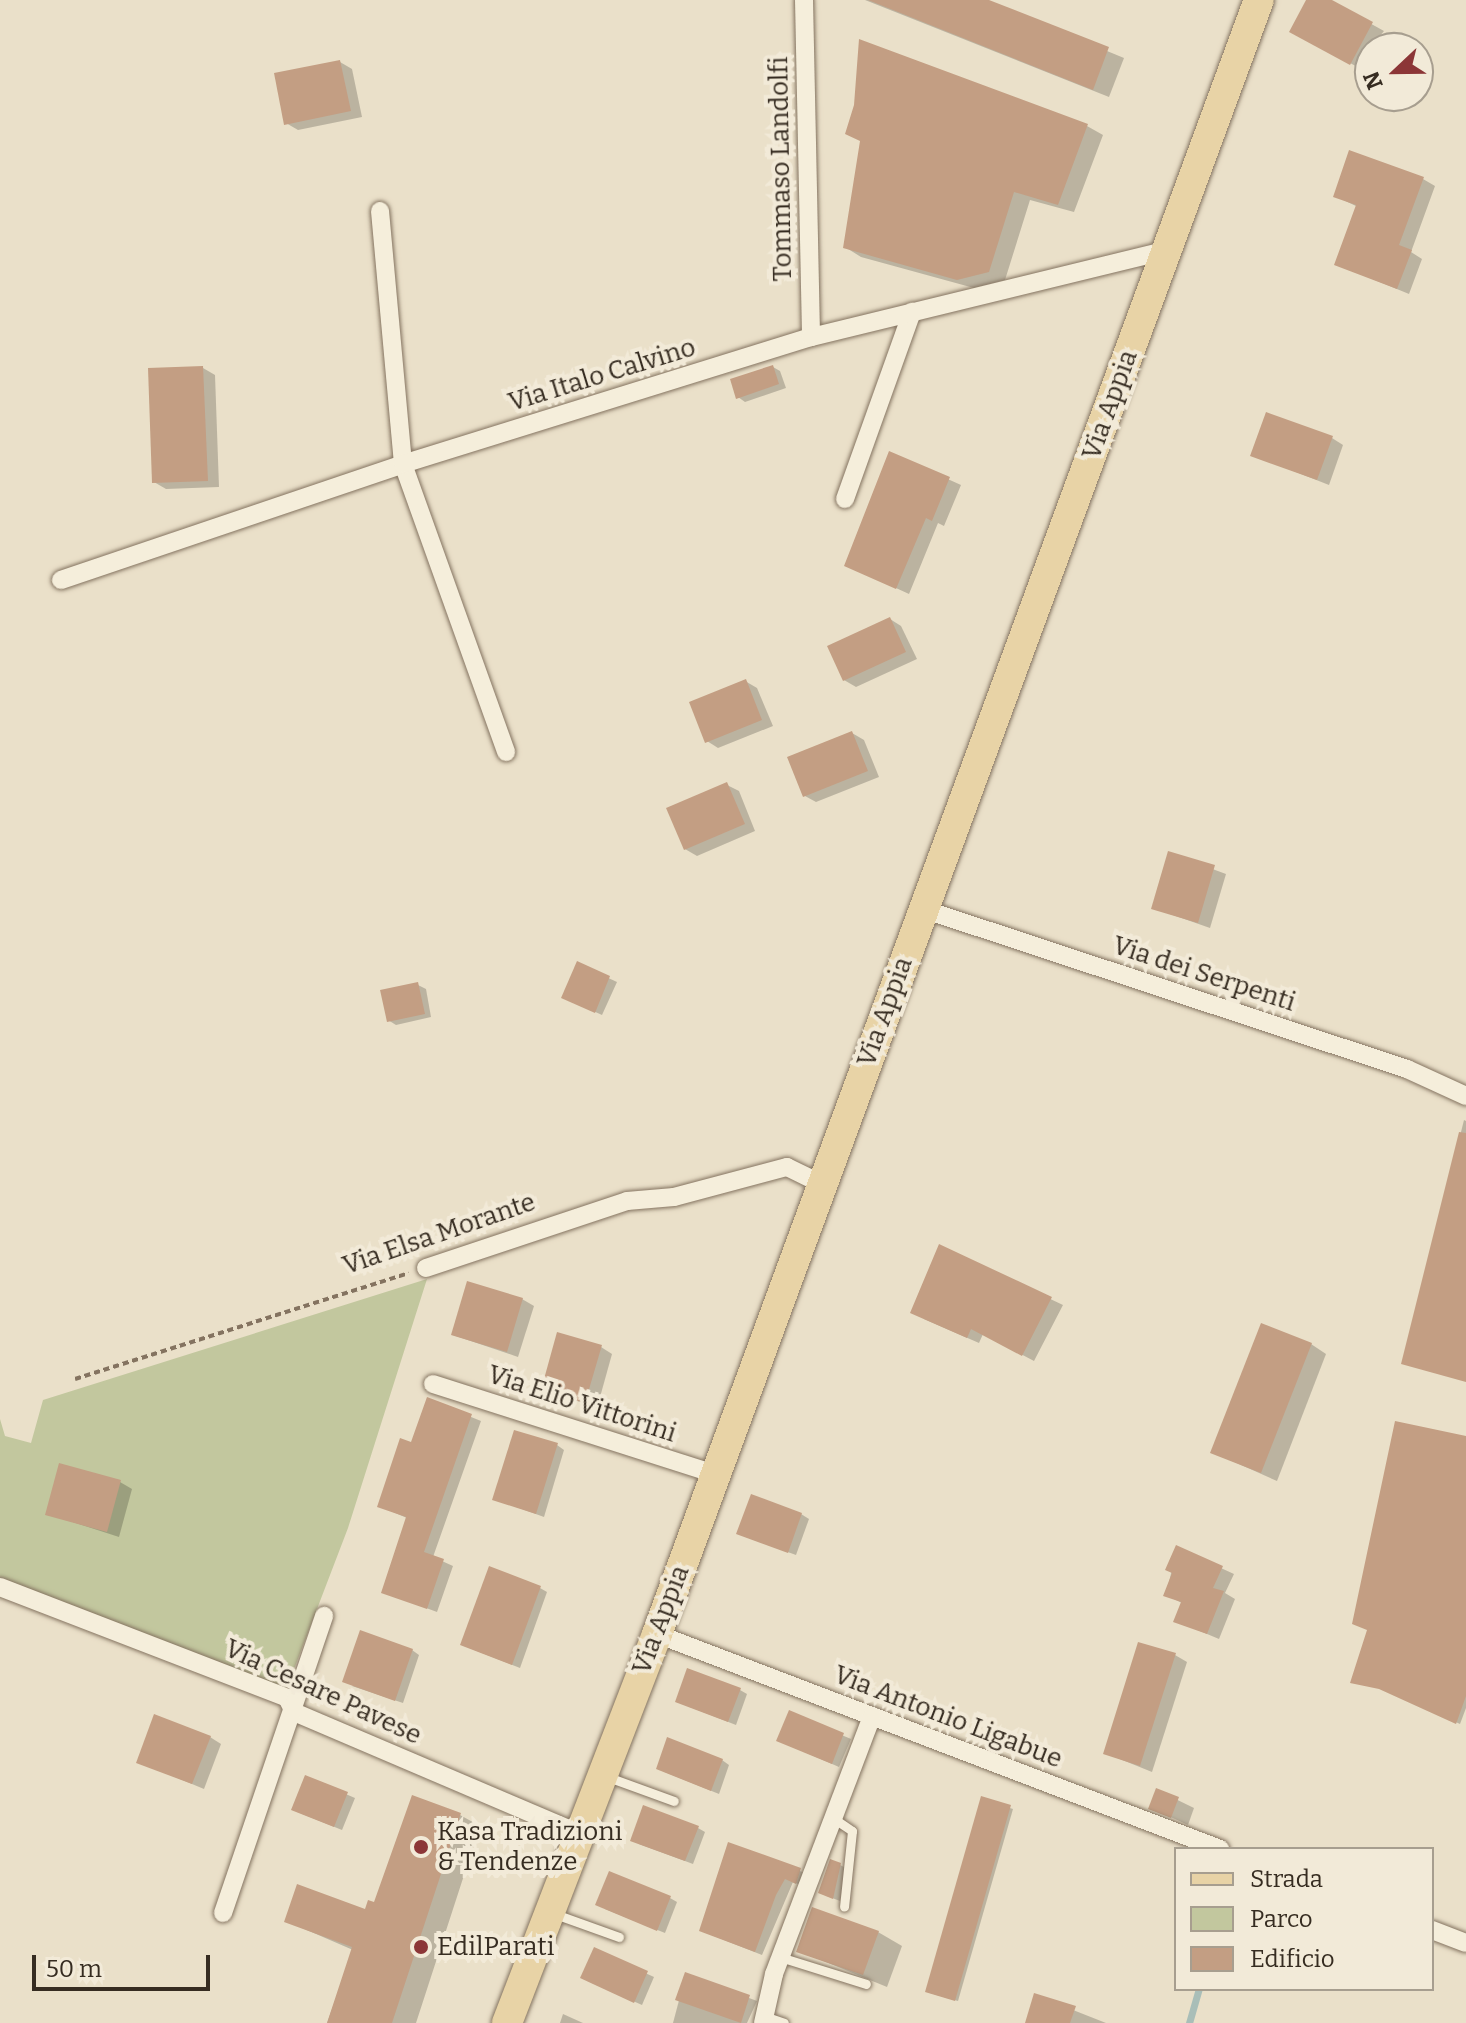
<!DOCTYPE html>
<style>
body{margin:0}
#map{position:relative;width:1466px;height:2023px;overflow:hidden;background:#eae0c9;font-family:Bitter,serif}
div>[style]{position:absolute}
.green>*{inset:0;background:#c2c79e}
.shadow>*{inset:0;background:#0003}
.stream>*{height:7px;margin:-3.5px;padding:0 3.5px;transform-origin:3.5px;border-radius:3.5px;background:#a9beb8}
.building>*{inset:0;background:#c39e83}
.path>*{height:4px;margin-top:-2px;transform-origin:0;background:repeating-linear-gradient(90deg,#847360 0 6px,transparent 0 10px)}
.roads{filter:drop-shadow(0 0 2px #847360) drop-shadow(0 0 2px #847360)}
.lane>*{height:9px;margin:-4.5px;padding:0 4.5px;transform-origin:4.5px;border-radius:4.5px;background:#f5eedb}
.street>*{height:18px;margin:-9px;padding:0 9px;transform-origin:9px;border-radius:9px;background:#f5eedb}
.primary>*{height:30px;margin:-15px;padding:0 15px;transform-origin:15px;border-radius:15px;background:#e8d3a6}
.dots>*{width:22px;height:22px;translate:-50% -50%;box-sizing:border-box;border:4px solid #f2ead8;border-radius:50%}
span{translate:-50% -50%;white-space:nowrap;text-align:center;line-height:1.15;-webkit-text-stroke:8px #f2ead8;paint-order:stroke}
.street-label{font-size:26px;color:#362c21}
.poi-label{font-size:26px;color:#362c21}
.left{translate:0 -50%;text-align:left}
.legend{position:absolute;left:1174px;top:1847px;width:260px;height:144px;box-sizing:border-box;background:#f2ead8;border:2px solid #a79e8f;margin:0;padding:10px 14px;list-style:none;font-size:24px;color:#362c21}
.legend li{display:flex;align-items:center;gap:16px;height:40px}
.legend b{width:40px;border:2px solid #a79e8f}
.north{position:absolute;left:1354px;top:32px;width:80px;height:80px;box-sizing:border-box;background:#f2ead8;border:2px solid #a79e8f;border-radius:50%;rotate:248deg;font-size:22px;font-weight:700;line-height:32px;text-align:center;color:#362c21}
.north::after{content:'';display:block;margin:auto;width:28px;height:36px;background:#8c3637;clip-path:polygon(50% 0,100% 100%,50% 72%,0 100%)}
.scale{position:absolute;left:32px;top:1955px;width:178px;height:36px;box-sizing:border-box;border:4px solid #362c21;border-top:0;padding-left:10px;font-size:24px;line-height:28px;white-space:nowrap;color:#362c21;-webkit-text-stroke:6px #f2ead8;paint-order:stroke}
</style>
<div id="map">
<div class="green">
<i style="clip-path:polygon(427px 1279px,348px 1528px,286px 1690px,0 1581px,0 1419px,5px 1436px,31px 1443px,43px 1400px)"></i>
</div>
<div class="shadow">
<i style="clip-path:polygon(865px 0,983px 0,1124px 58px,1109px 97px)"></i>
<i style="clip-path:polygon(1308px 0,1328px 0,1384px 31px,1370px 48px,1363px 70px,1291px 31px)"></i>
<i style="clip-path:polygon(340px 62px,352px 69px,362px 117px,298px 130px,286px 123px)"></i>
<i style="clip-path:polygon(1087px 126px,1103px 135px,1074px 212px,1030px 200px,1005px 280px,974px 288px,861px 257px,845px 247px,862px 141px)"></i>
<i style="clip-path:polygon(1423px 179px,1435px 186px,1411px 252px,1422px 259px,1409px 294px,1336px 264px,1358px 207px,1335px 196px)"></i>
<i style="clip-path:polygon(773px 367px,780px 371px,786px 388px,745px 402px,738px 397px)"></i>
<i style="clip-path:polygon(203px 368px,215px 375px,219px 487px,166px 489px,154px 482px)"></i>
<i style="clip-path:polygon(1332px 438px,1343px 445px,1329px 485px,1253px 455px)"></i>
<i style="clip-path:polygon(890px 453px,961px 485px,944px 526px,938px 523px,909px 594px,846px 565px)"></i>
<i style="clip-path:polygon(890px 619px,901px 626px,917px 659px,856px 687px,844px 680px)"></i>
<i style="clip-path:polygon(745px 681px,757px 688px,773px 726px,718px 748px,707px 741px)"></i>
<i style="clip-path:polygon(852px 733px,864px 740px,879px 777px,816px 802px,805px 796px)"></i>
<i style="clip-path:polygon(727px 785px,739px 791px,755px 831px,697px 856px,685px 849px)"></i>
<i style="clip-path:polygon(1169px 853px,1226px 874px,1210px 928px,1153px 908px)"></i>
<i style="clip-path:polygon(578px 964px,617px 982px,602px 1015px,571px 1001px)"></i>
<i style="clip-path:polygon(418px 985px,426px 989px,431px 1017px,396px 1025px,388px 1020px)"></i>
<i style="clip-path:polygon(1464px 1120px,1466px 1121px,1466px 1381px,1403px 1363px)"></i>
<i style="clip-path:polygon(940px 1247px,1063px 1305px,1034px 1361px,983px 1334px,979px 1343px,924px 1319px)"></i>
<i style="clip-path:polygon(522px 1299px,534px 1306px,518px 1357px,453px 1335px)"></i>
<i style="clip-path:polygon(1311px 1344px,1326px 1354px,1277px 1481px,1212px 1452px)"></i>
<i style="clip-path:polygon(601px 1347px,612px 1354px,597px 1408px,543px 1389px)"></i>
<i style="clip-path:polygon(429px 1400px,481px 1421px,433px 1557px,453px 1566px,437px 1612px,383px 1592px,407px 1518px,379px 1506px,412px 1445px)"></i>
<i style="clip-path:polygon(1466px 1438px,1466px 1708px,1460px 1724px,1385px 1690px)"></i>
<i style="clip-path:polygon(557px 1445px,564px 1450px,544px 1517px,494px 1499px)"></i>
<i style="clip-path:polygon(120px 1482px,132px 1489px,119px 1537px,48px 1514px)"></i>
<i style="clip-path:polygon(801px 1514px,809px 1519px,796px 1555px,746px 1537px)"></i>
<i style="clip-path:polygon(1177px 1548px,1234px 1574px,1225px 1593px,1235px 1599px,1219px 1639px,1176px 1621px,1182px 1603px,1166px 1595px)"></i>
<i style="clip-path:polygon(540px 1588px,547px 1592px,520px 1668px,462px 1645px)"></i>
<i style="clip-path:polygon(412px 1650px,419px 1655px,403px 1703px,352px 1686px)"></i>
<i style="clip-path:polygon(1175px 1655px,1187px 1662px,1152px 1772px,1105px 1753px)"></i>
<i style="clip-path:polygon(740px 1690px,747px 1694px,736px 1725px,685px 1705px)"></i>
<i style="clip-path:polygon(790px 1713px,851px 1739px,839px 1767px,786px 1744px)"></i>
<i style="clip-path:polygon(210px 1737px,221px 1744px,204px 1789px,139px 1762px)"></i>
<i style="clip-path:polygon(722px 1760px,729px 1765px,719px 1794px,665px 1772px)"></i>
<i style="clip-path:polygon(306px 1777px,355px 1798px,342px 1830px,300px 1813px)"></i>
<i style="clip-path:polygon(1157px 1790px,1194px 1808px,1188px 1825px,1151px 1808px)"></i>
<i style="clip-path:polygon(982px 1799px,1013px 1809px,958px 2001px,930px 1993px)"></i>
<i style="clip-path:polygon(460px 1815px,480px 1826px,416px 2023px,327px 2023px,353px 1950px,286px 1921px,366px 1911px)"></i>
<i style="clip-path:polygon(698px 1828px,705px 1832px,693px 1864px,639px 1844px)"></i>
<i style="clip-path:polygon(729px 1845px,808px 1874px,803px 1886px,793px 1882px,762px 1955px,709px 1934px)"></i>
<i style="clip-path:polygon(840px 1865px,848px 1869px,840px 1901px,827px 1896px)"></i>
<i style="clip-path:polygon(670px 1898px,677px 1902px,665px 1933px,605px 1909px)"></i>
<i style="clip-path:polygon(878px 1932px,902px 1946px,887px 1987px,799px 1951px)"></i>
<i style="clip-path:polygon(595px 1950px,654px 1977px,642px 2005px,590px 1982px)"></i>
<i style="clip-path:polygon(686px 1974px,757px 2001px,747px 2023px,673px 2023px)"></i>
<i style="clip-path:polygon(1035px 1995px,1106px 2023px,1027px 2023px)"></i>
<i style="clip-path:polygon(563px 2014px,583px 2023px,560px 2023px)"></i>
</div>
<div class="stream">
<i style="left:1189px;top:2023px;width:35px;rotate:-74deg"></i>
</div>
<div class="building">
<i style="clip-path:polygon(868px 0,989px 0,1109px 47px,1093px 90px)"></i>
<i style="clip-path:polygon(1306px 0,1332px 0,1373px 22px,1350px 65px,1289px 32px)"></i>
<i style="clip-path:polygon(859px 39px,1088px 124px,1058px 205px,1014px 192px,989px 272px,957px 280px,843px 248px,860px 141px,845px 134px,854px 105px)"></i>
<i style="clip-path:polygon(340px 60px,351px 111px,284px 125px,274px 73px)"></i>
<i style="clip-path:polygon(1349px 150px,1424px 177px,1399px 245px,1412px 250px,1397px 289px,1334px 265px,1356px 205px,1333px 197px)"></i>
<i style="clip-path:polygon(773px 365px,779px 384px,736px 399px,730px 379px)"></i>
<i style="clip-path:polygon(203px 366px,208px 481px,152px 483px,148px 368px)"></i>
<i style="clip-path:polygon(1266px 412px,1333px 436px,1317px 480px,1250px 456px)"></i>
<i style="clip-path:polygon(889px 451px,950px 477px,932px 521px,926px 518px,896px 589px,844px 566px)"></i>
<i style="clip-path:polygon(890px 617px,906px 652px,843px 681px,827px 646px)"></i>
<i style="clip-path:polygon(746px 679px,762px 720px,705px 743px,689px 702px)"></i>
<i style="clip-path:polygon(852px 731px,868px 771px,803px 797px,787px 757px)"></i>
<i style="clip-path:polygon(727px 782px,745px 824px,684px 850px,666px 808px)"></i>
<i style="clip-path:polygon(1168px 851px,1215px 865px,1198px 923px,1151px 909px)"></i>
<i style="clip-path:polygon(577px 961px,610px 976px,595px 1013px,561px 998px)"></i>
<i style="clip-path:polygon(418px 982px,425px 1014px,387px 1022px,380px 990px)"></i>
<i style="clip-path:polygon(1459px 1132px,1466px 1133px,1466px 1382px,1401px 1364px)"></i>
<i style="clip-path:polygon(939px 1244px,1052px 1297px,1022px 1356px,971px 1329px,967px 1338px,910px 1313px)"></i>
<i style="clip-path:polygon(467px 1281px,523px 1298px,507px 1352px,451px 1335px)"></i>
<i style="clip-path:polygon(1261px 1323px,1312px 1343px,1261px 1473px,1210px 1453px)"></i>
<i style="clip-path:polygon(557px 1332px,602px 1345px,585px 1403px,541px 1390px)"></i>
<i style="clip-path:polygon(427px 1397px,472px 1414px,424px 1552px,444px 1559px,427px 1609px,381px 1593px,406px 1517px,377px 1507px,400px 1438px,411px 1442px)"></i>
<i style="clip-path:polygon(1395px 1421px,1466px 1436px,1466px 1696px,1456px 1724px,1379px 1689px,1350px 1683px,1367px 1630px,1352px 1624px)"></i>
<i style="clip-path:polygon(514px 1430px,558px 1443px,536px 1514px,492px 1500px)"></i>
<i style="clip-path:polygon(59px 1463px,121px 1480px,107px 1532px,45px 1515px)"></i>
<i style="clip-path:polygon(751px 1494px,802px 1513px,788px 1553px,736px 1534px)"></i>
<i style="clip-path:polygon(1176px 1545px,1223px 1566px,1213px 1588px,1224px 1591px,1207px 1634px,1173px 1622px,1181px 1602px,1163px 1596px,1172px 1573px,1165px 1570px)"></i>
<i style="clip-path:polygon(489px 1566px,541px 1586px,512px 1665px,460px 1645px)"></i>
<i style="clip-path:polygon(360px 1630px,413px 1649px,395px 1701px,342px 1682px)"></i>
<i style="clip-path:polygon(1138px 1642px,1176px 1653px,1140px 1766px,1103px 1754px)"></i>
<i style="clip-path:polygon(687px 1668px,741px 1688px,728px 1722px,675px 1702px)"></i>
<i style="clip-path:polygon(789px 1710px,844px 1733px,832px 1764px,776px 1741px)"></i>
<i style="clip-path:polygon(154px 1714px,211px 1736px,192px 1784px,136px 1763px)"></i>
<i style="clip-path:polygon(667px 1737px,723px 1759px,711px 1791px,656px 1769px)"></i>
<i style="clip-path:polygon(305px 1775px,348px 1792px,334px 1827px,291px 1810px)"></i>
<i style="clip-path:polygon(1156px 1788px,1179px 1797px,1171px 1818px,1148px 1809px)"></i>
<i style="clip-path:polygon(412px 1795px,461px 1813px,392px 2023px,327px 2023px,352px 1947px,284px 1922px,297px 1884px,365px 1909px,368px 1900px,374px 1902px)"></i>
<i style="clip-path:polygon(981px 1796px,1011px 1805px,955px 2001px,925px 1992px)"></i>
<i style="clip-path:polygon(643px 1805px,699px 1826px,685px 1861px,630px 1841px)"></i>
<i style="clip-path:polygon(728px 1842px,801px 1868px,796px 1884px,785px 1879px,776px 1895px,755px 1952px,699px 1931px)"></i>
<i style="clip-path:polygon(830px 1859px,841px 1863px,833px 1899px,818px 1893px)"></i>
<i style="clip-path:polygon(609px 1871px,671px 1896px,657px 1931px,595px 1905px)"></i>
<i style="clip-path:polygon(812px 1907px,879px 1931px,863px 1975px,796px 1952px)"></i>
<i style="clip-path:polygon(594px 1947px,648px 1971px,634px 2003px,580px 1978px)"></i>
<i style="clip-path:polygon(685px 1972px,750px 1995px,741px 2023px,675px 2000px)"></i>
<i style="clip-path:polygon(1034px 1993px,1076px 2006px,1070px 2023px,1025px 2023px)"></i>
</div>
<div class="path">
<i style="left:75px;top:1379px;width:350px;rotate:-17.6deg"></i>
</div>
<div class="roads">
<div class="lane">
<i style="left:608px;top:1777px;width:70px;rotate:20deg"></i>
<i style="left:833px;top:1818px;width:23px;rotate:34deg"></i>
<i style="left:852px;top:1831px;width:76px;rotate:96deg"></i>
<i style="left:555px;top:1914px;width:68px;rotate:19.8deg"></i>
<i style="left:780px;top:1957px;width:90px;rotate:17.4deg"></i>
<i style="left:764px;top:2016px;width:21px;rotate:19deg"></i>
</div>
<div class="street">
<i style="left:804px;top:0;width:337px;rotate:88.8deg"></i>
<i style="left:380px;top:211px;width:254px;rotate:84.8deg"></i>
<i style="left:403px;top:464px;width:306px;rotate:70.3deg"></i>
<i style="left:845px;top:499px;width:199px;rotate:-70.3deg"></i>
<i style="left:61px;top:580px;width:361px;rotate:-18.7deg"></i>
<i style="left:403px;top:464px;width:427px;rotate:-17.3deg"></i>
<i style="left:811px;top:337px;width:367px;rotate:-13.7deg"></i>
<i style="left:923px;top:909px;width:510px;rotate:18.29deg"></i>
<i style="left:1407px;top:1069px;width:65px;rotate:24.6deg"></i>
<i style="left:426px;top:1268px;width:212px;rotate:-18.4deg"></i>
<i style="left:627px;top:1201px;width:47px;rotate:-4.9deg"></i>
<i style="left:674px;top:1197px;width:117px;rotate:-14.9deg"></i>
<i style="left:787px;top:1167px;width:39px;rotate:26deg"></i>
<i style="left:433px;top:1384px;width:296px;rotate:17.7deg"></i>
<i style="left:0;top:1587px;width:308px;rotate:21.1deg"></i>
<i style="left:287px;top:1698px;width:16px;rotate:63deg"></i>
<i style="left:294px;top:1712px;width:308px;rotate:23.1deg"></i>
<i style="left:657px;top:1634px;width:603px;rotate:20.9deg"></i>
<i style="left:223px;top:1913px;width:314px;rotate:-71.2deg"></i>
<i style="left:1432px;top:1930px;width:36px;rotate:21deg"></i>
<i style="left:763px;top:2023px;width:50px;rotate:-77.3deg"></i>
<i style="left:774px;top:1974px;width:276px;rotate:-69.2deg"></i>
</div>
<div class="primary">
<i style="left:507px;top:2023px;width:417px;rotate:-68.9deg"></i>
<i style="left:657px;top:1634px;width:1741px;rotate:-69.78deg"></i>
</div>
</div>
<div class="dots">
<i style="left:421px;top:1847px;background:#8c3637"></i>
<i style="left:421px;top:1947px;background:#8c3637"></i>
</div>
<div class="street-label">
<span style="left:781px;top:169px;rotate:-91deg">Tommaso Landolfi</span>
<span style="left:602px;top:375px;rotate:-17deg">Via Italo Calvino</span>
<span style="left:1110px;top:405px;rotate:-70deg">Via Appia</span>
<span style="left:1204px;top:974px;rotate:18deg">Via dei Serpenti</span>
<span style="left:885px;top:1012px;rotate:-70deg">Via Appia</span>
<span style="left:439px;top:1234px;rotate:-19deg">Via Elsa Morante</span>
<span style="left:582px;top:1404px;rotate:18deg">Via Elio Vittorini</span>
<span style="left:661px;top:1620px;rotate:-69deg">Via Appia</span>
<span style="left:323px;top:1692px;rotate:25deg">Via Cesare Pavese</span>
<span style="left:948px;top:1717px;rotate:21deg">Via Antonio Ligabue</span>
</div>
<div class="poi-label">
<span class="left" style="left:437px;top:1847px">Kasa Tradizioni<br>&amp; Tendenze</span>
<span class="left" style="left:437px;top:1947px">EdilParati</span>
</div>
<ul class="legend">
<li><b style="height:10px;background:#e8d3a6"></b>Strada</li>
<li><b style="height:22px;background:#c2c79e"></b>Parco</li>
<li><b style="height:22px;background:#c39e83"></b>Edificio</li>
</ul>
<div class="north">N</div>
<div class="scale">50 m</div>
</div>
